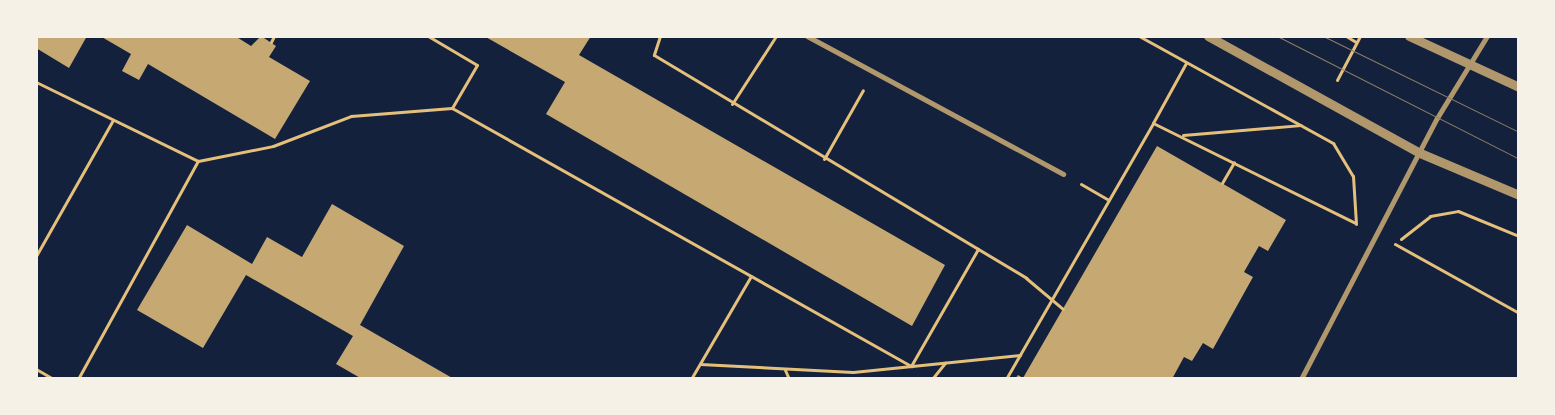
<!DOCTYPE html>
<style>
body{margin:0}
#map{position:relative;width:1555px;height:415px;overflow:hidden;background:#14213d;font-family:"Fira Sans Condensed",sans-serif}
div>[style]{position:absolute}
.building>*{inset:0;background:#c6a872}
.path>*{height:3px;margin:-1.5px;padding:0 1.5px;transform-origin:1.5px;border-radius:1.5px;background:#e5c07b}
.minor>*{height:5px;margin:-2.5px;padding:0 2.5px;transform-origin:2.5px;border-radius:2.5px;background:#b1986c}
.tertiary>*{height:9px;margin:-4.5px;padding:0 4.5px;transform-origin:4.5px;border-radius:4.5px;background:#b1986c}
.tram>*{height:1px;margin:-0.5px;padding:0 0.5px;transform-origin:0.5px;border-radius:0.5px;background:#918062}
span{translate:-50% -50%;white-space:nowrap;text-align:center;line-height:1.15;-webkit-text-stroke:5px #f6f1e7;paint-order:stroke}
.frame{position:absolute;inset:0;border:38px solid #f6f1e7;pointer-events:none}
</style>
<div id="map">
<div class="building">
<i style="clip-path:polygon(36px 36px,87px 36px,69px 68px,36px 48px)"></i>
<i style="clip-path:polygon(100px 36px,235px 36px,251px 46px,261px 36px,276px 46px,269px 57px,310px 81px,275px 139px,148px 64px,139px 80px,122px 71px,131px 54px)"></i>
<i style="clip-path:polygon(484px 36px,591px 36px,579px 55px,945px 265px,912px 326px,546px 114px,565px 82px)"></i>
<i style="clip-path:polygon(1157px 146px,1286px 220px,1268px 251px,1259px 246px,1244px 272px,1253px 277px,1213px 349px,1203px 343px,1192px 361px,1184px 357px,1172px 379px,1015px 379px,1018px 375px,1023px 378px)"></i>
<i style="clip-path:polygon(332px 204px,404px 246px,360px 325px,454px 379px,362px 379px,336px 364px,353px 336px,246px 275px,203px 348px,137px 310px,187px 225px,252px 264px,267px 237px,302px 257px)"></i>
</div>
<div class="path">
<i style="left:428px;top:36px;width:57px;rotate:30.6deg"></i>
<i style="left:477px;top:65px;width:50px;rotate:120.2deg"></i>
<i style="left:660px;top:36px;width:20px;rotate:108deg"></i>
<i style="left:654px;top:55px;width:434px;rotate:30.9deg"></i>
<i style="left:1026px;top:278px;width:48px;rotate:40deg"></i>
<i style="left:1139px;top:36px;width:222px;rotate:28.9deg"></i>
<i style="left:1333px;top:143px;width:39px;rotate:59deg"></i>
<i style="left:1353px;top:176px;width:48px;rotate:86.4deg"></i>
<i style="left:1346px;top:36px;width:12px;rotate:31deg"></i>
<i style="left:271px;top:42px;width:7px;rotate:-63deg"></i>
<i style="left:1186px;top:63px;width:68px;rotate:118.8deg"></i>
<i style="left:1153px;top:123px;width:225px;rotate:26.3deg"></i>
<i style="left:1337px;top:80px;width:50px;rotate:-62.4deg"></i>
<i style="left:36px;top:82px;width:180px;rotate:26deg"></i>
<i style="left:198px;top:161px;width:76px;rotate:-11.3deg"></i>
<i style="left:273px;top:146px;width:84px;rotate:-21deg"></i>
<i style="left:351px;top:116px;width:101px;rotate:-4.5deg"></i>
<i style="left:452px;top:108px;width:527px;rotate:29.34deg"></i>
<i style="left:911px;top:366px;width:135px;rotate:-60.2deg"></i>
<i style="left:732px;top:104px;width:81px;rotate:-57.1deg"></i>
<i style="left:1183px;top:135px;width:118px;rotate:-4.8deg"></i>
<i style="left:824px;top:159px;width:79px;rotate:-60.5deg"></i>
<i style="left:1222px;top:183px;width:24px;rotate:-60deg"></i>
<i style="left:1081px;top:184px;width:32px;rotate:30deg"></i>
<i style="left:1401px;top:239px;width:37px;rotate:-38deg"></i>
<i style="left:1430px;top:216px;width:28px;rotate:-10deg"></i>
<i style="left:1458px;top:211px;width:66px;rotate:22.3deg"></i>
<i style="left:1395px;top:244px;width:142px;rotate:29.1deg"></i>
<i style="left:36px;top:256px;width:156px;rotate:-60.5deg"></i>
<i style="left:700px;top:364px;width:153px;rotate:3deg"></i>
<i style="left:853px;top:372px;width:168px;rotate:-5.8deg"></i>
<i style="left:36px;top:369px;width:20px;rotate:30deg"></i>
<i style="left:785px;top:370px;width:10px;rotate:66deg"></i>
<i style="left:78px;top:379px;width:249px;rotate:-61.2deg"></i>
<i style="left:691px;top:379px;width:119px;rotate:-59.8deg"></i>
<i style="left:932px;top:379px;width:21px;rotate:-51deg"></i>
<i style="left:1006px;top:379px;width:295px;rotate:-60.1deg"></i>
</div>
<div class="minor">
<i style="left:807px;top:36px;width:291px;rotate:28.3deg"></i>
<i style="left:1301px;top:379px;width:294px;rotate:-62.5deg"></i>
<i style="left:1437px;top:118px;width:96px;rotate:-58.6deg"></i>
</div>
<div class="tertiary">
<i style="left:1208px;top:36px;width:242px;rotate:28.9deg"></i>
<i style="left:1420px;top:153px;width:108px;rotate:23deg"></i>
<i style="left:1409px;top:36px;width:121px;rotate:24.9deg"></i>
</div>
<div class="tram">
<i style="left:1277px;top:36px;width:271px;rotate:26.9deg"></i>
<i style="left:1323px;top:36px;width:218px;rotate:26.1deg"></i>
</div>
<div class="frame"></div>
</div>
